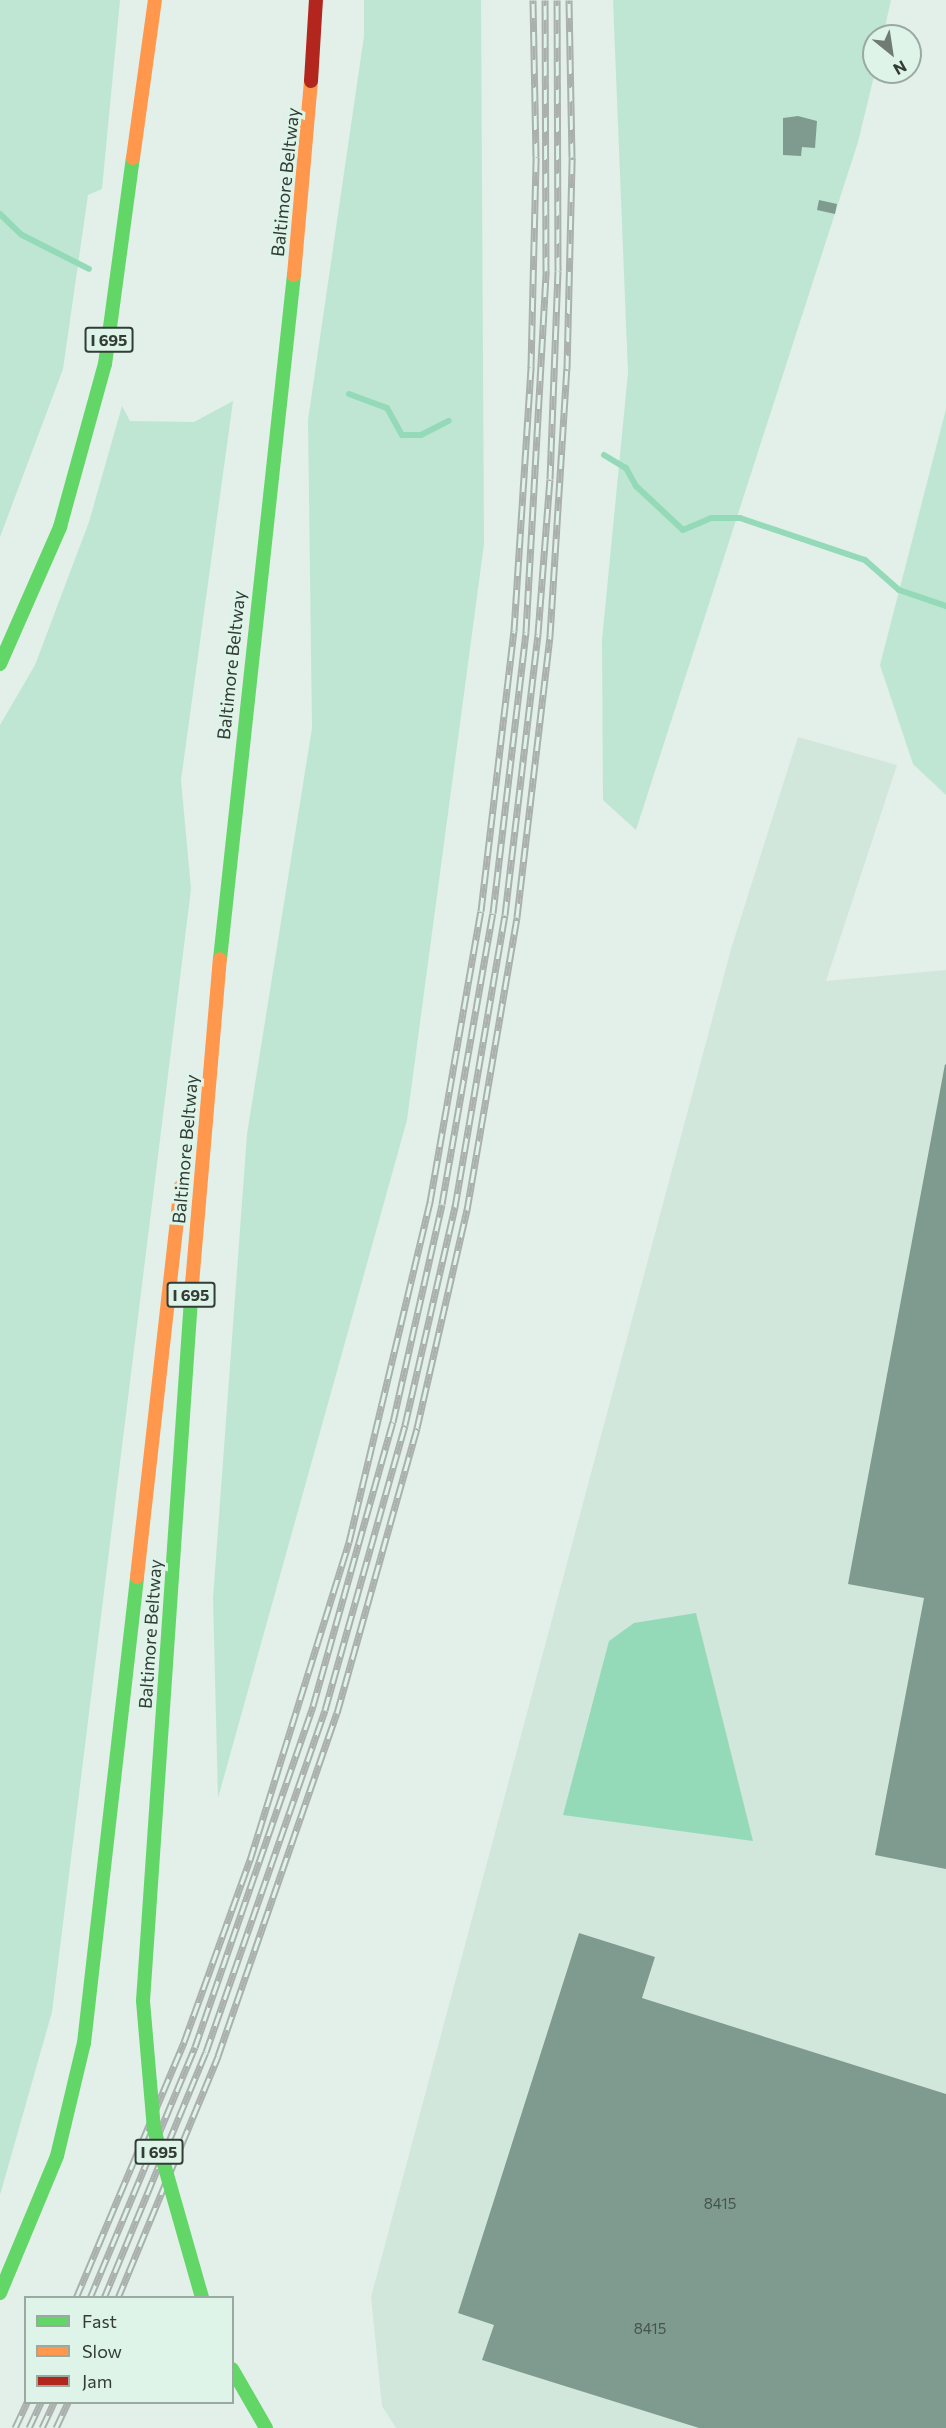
<!DOCTYPE html>
<style>
body{margin:0}
#map{position:relative;width:946px;height:2428px;overflow:hidden;background:#e3efe9;font-family:Commissioner,sans-serif}
div>[style]{position:absolute}
.built>*{inset:0;background:#d2e7dc}
.green>*{inset:0;background:#bfe6d2}
.water>*{inset:0;background:#94dab9}
.stream>*{height:6px;margin:-3px;padding:0 3px;transform-origin:3px;border-radius:3px;background:#94dab9}
.building>*{inset:0;background:#7f9b90}
.fast>*{height:14px;margin:-7px;padding:0 7px;transform-origin:7px;border-radius:7px;background:#63d668}
.slow>*{height:14px;margin:-7px;padding:0 7px;transform-origin:7px;border-radius:7px;background:#ff974d}
.jam>*{height:14px;margin:-7px;padding:0 7px;transform-origin:7px;border-radius:7px;background:#b3261e}
.rail>*{height:7px;margin-top:-3.5px;transform-origin:0;background:repeating-linear-gradient(90deg,#def4e8 0 14px,#aab0ad 0 28px);box-sizing:border-box;border-block:2px solid #aab0ad}
.fast-bridge>*{height:14px;margin:-7px;padding:0 7px;transform-origin:7px;border-radius:7px;background:#63d668}
span{translate:-50% -50%;white-space:nowrap;text-align:center;line-height:1.15;-webkit-text-stroke:6px #def4e8;paint-order:stroke}
.number-label{font-size:15px;color:#46544d}
.number-label span{-webkit-text-stroke-width:0}
.shield-label span{padding:2px 4px;background:#def4e8;border:2px solid;border-radius:4px;-webkit-text-stroke-width:0}
.shield-label{font-size:16px;color:#333c37;font-weight:700}
.street-label{font-size:18px;color:#333c37}
.legend{position:absolute;left:24px;top:2296px;width:210px;height:108px;box-sizing:border-box;background:#def4e8;border:2px solid #9aaaa1;margin:0;padding:8px 10px;list-style:none;font-size:18px;color:#333c37}
.legend li{display:flex;align-items:center;gap:12px;height:30px}
.legend b{width:30px;border:2px solid #9aaaa1}
.north{position:absolute;left:862px;top:24px;width:60px;height:60px;box-sizing:border-box;background:#def4e8;border:2px solid #9aaaa1;border-radius:50%;rotate:150deg;font-size:16px;font-weight:700;line-height:24px;text-align:center;color:#333c37}
.north::after{content:'';display:block;margin:auto;width:21px;height:27px;background:#717b75;clip-path:polygon(50% 0,100% 100%,50% 72%,0 100%)}
</style>
<div id="map">
<div class="built">
<i style="clip-path:polygon(798px 737px,897px 765px,826px 981px,946px 970px,946px 2428px,396px 2428px,382px 2406px,371px 2297px,731px 949px)"></i>
</div>
<div class="green">
<i style="clip-path:polygon(0 0,120px 0,102px 189px,88px 195px,63px 369px,0 537px)"></i>
<i style="clip-path:polygon(364px 0,481px 0,484px 544px,407px 1120px,218px 1798px,213px 1598px,247px 1134px,312px 728px,308px 420px,364px 36px)"></i>
<i style="clip-path:polygon(613px 0,891px 0,883px 36px,874px 36px,875px 72px,858px 142px,636px 830px,603px 800px,602px 640px,628px 373px)"></i>
<i style="clip-path:polygon(233px 401px,181px 780px,191px 889px,52px 2012px,0 2195px,0 725px,35px 665px,89px 522px,122px 406px,130px 421px,194px 422px)"></i>
<i style="clip-path:polygon(946px 409px,946px 795px,913px 764px,880px 665px)"></i>
</div>
<div class="water">
<i style="clip-path:polygon(696px 1613px,753px 1841px,563px 1815px,609px 1641px,634px 1623px)"></i>
</div>
<div class="stream">
<i style="left:0;top:214px;width:30px;rotate:44deg"></i>
<i style="left:22px;top:235px;width:75px;rotate:26.9deg"></i>
<i style="left:349px;top:394px;width:40px;rotate:20.2deg"></i>
<i style="left:387px;top:408px;width:31px;rotate:61deg"></i>
<i style="left:402px;top:435px;width:19px"></i>
<i style="left:421px;top:435px;width:31px;rotate:-27deg"></i>
<i style="left:604px;top:455px;width:26px;rotate:31deg"></i>
<i style="left:626px;top:468px;width:21px;rotate:61deg"></i>
<i style="left:636px;top:486px;width:64px;rotate:43.1deg"></i>
<i style="left:683px;top:530px;width:30px;rotate:-23deg"></i>
<i style="left:711px;top:518px;width:29px"></i>
<i style="left:740px;top:518px;width:132px;rotate:18.6deg"></i>
<i style="left:865px;top:560px;width:45px;rotate:41.4deg"></i>
<i style="left:899px;top:590px;width:50px;rotate:18.8deg"></i>
</div>
<div class="building">
<i style="clip-path:polygon(798px 116px,817px 121px,815px 148px,802px 147px,801px 156px,783px 155px,783px 118px)"></i>
<i style="clip-path:polygon(819px 200px,837px 204px,835px 214px,817px 210px)"></i>
<i style="clip-path:polygon(945px 1064px,946px 1065px,946px 1869px,875px 1855px,924px 1598px,848px 1584px)"></i>
<i style="clip-path:polygon(579px 1933px,655px 1957px,642px 1998px,946px 2094px,946px 2428px,699px 2428px,482px 2360px,494px 2325px,458px 2313px)"></i>
</div>
<div class="fast">
<i style="left:0;top:664px;width:150px;rotate:-66.3deg"></i>
<i style="left:60px;top:527px;width:169px;rotate:-74.6deg"></i>
<i style="left:105px;top:364px;width:208px;rotate:-82.3deg"></i>
<i style="left:220px;top:959px;width:688px;rotate:-83.83deg"></i>
<i style="left:143px;top:2001px;width:719px;rotate:-86.09deg"></i>
<i style="left:0;top:2293px;width:148px;rotate:-67.4deg"></i>
<i style="left:57px;top:2156px;width:116px;rotate:-76.6deg"></i>
<i style="left:84px;top:2043px;width:469px;rotate:-83.5deg"></i>
<i style="left:232px;top:2369px;width:68px;rotate:60deg"></i>
</div>
<div class="slow">
<i style="left:133px;top:158px;width:160px;rotate:-82.1deg"></i>
<i style="left:294px;top:275px;width:195px;rotate:-85deg"></i>
<i style="left:192px;top:1284px;width:326px;rotate:-85.1deg"></i>
<i style="left:137px;top:1577px;width:393px;rotate:-83.6deg"></i>
</div>
<div class="jam">
<i style="left:311px;top:81px;width:81px;rotate:-86.5deg"></i>
</div>
<div class="rail">
<i style="left:76px;top:2298px;width:278px;rotate:-67.1deg"></i>
<i style="left:184px;top:2042px;width:194px;rotate:-70.1deg"></i>
<i style="left:250px;top:1860px;width:333px;rotate:-72.7deg"></i>
<i style="left:349px;top:1542px;width:350px;rotate:-76.6deg"></i>
<i style="left:430px;top:1202px;width:295px;rotate:-80.1deg"></i>
<i style="left:481px;top:911px;width:282px;rotate:-83.3deg"></i>
<i style="left:514px;top:631px;width:265px;rotate:-86.3deg"></i>
<i style="left:531px;top:367px;width:210px;rotate:-88.6deg"></i>
<i style="left:536px;top:157px;width:157px;rotate:-91.1deg"></i>
<i style="left:90px;top:2298px;width:272px;rotate:-67.3deg"></i>
<i style="left:195px;top:2047px;width:361px;rotate:-70.9deg"></i>
<i style="left:313px;top:1706px;width:295px;rotate:-74.3deg"></i>
<i style="left:393px;top:1422px;width:223px;rotate:-77.3deg"></i>
<i style="left:442px;top:1204px;width:295px;rotate:-80.1deg"></i>
<i style="left:493px;top:913px;width:283px;rotate:-83.3deg"></i>
<i style="left:526px;top:632px;width:362px;rotate:-86.8deg"></i>
<i style="left:546px;top:271px;width:271px;rotate:-90.2deg"></i>
<i style="left:104px;top:2298px;width:266px;rotate:-67.5deg"></i>
<i style="left:206px;top:2052px;width:362px;rotate:-70.8deg"></i>
<i style="left:325px;top:1710px;width:296px;rotate:-74.3deg"></i>
<i style="left:405px;top:1425px;width:224px;rotate:-77.1deg"></i>
<i style="left:455px;top:1207px;width:296px;rotate:-80.3deg"></i>
<i style="left:505px;top:915px;width:283px;rotate:-83.3deg"></i>
<i style="left:538px;top:634px;width:155px;rotate:-85.6deg"></i>
<i style="left:550px;top:479px;width:208px;rotate:-87.8deg"></i>
<i style="left:558px;top:271px;width:271px;rotate:-90.2deg"></i>
<i style="left:118px;top:2298px;width:262px;rotate:-67.5deg"></i>
<i style="left:218px;top:2056px;width:363px;rotate:-70.9deg"></i>
<i style="left:337px;top:1713px;width:296px;rotate:-74.3deg"></i>
<i style="left:417px;top:1428px;width:224px;rotate:-77.1deg"></i>
<i style="left:467px;top:1210px;width:297px;rotate:-80.3deg"></i>
<i style="left:517px;top:917px;width:283px;rotate:-83.3deg"></i>
<i style="left:550px;top:636px;width:268px;rotate:-86.4deg"></i>
<i style="left:567px;top:369px;width:212px;rotate:-88.6deg"></i>
<i style="left:572px;top:157px;width:157px;rotate:-91.1deg"></i>
<i style="left:15px;top:2428px;width:29px;rotate:-65deg"></i>
<i style="left:29px;top:2428px;width:29px;rotate:-65deg"></i>
<i style="left:42px;top:2428px;width:29px;rotate:-65deg"></i>
<i style="left:56px;top:2428px;width:29px;rotate:-65deg"></i>
</div>
<div class="fast-bridge">
<i style="left:143px;top:2001px;width:128px;rotate:85.1deg"></i>
<i style="left:154px;top:2129px;width:176px;rotate:74.1deg"></i>
</div>
<div class="number-label">
<span style="left:720px;top:2204px">8415</span>
<span style="left:650px;top:2329px">8415</span>
</div>
<div class="shield-label">
<span style="left:109px;top:340px">I 695</span>
<span style="left:191px;top:1295px">I 695</span>
<span style="left:159px;top:2152px">I 695</span>
</div>
<div class="street-label">
<span style="left:285px;top:182px;rotate:-84deg">Baltimore Beltway</span>
<span style="left:231px;top:665px;rotate:-84deg">Baltimore Beltway</span>
<span style="left:185px;top:1149px;rotate:-85deg">Baltimore Beltway</span>
<span style="left:150px;top:1634px;rotate:-86deg">Baltimore Beltway</span>
</div>
<ul class="legend">
<li><b style="height:8px;background:#63d668"></b>Fast</li>
<li><b style="height:8px;background:#ff974d"></b>Slow</li>
<li><b style="height:8px;background:#b3261e"></b>Jam</li>
</ul>
<div class="north">N</div>
</div>
